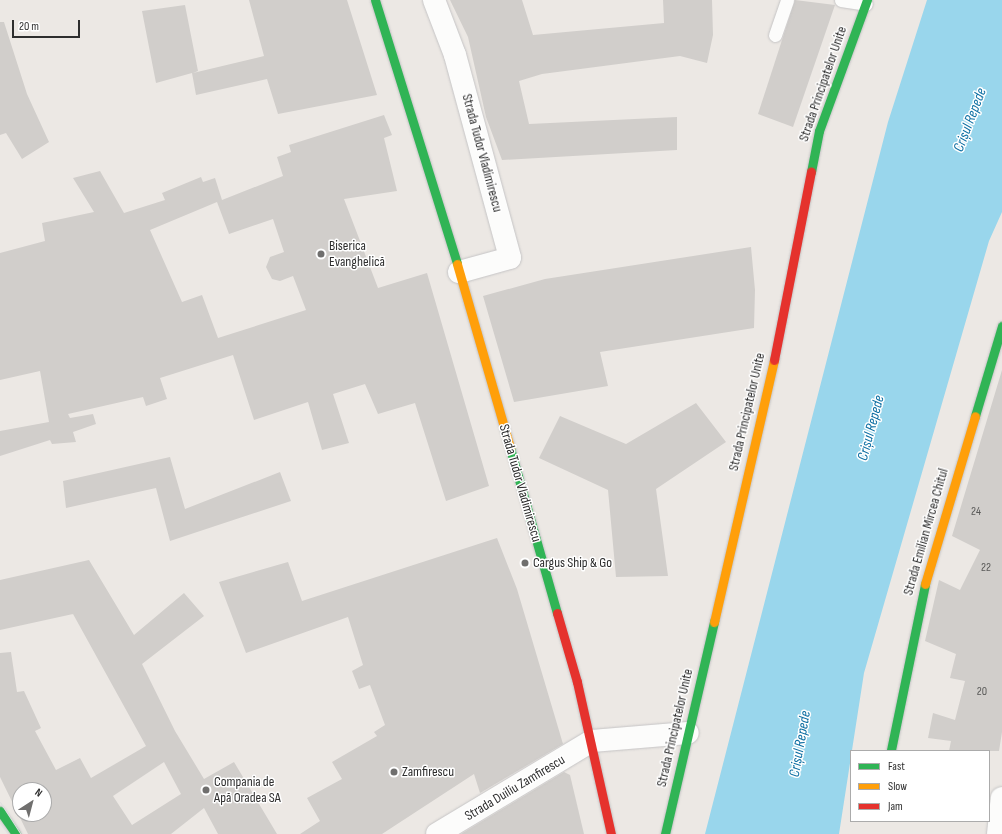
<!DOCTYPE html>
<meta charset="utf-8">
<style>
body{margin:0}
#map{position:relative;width:1002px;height:834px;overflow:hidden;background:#ece8e4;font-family:"Sofia Sans Condensed",sans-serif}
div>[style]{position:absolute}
.water>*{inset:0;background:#99d6ec}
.building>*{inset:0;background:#d1cecb}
.roads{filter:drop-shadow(0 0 1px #c5c4c5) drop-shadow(0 0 1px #c5c4c5)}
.lane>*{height:13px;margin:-6.5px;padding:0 6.5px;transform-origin:6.5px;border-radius:6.5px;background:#fcfcfb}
.street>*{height:22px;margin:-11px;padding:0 11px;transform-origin:11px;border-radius:11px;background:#fcfcfb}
.fast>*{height:9px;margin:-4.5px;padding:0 4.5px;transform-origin:4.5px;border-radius:4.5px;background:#30b455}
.slow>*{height:9px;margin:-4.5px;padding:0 4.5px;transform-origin:4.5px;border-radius:4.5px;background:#ff9f0a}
.jam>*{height:9px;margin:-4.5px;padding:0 4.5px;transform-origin:4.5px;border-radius:4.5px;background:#e5322d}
.tram>*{height:1px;margin:-0.5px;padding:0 0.5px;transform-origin:0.5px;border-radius:0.5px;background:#dfdfe1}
.dots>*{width:11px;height:11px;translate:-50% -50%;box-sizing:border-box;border:2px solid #fff;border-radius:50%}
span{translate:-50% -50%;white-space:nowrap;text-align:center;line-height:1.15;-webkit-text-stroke:3px #fff;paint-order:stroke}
.number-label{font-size:12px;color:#585857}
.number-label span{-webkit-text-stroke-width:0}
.street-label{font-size:14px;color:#2e2e2e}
.poi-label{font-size:14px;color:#2e2e2e}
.left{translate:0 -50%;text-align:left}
.water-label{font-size:15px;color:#0d6fa3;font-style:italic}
.legend{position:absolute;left:850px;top:750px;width:140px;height:72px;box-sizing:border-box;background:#fff;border:1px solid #ababab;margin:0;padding:5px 7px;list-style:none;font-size:12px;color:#2e2e2e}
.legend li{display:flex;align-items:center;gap:8px;height:20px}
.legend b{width:20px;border:1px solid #ababab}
.north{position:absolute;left:12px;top:782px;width:40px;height:40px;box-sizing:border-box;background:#fff;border:1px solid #ababab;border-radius:50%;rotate:36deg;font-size:11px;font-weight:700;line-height:16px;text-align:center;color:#2e2e2e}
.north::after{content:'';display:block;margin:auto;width:14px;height:18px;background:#706f6e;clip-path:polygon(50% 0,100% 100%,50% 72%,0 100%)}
.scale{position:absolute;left:12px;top:20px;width:68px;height:18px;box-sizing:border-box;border:2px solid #2e2e2e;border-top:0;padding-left:5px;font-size:12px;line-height:14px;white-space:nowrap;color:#2e2e2e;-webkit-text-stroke:3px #fff;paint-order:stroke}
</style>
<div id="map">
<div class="water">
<i style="clip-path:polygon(927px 0,1002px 0,1002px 212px,989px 241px,864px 673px,839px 834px,705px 834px,888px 122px)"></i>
</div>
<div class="building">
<i style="clip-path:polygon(249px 0,347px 0,377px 95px,278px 114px,267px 79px,196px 95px,192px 73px,156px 83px,142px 11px,185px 5px,198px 71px,193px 73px,264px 56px)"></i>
<i style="clip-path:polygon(450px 0,522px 0,533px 35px,664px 23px,663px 0,712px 0,713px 35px,707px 63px,680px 56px,542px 74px,519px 81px,529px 124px,677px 117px,677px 150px,502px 160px,486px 117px,468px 37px)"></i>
<i style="clip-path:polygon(795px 0,835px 5px,793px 127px,758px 114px)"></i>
<i style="clip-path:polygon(0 22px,4px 22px,27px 94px,49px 142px,22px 159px,6px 133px,0 135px)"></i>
<i style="clip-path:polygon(evenodd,384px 115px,392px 135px,384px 138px,397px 191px,344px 199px,378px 288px,427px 273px,489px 486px,446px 501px,415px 403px,378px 414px,365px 384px,333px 394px,349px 443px,322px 450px,308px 402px,254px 420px,233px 355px,160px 378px,167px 399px,146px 406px,143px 397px,68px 414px,70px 418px,93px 414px,96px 424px,73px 432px,76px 442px,52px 444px,50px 440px,0 456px,0 431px,49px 422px,40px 371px,0 380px,0 253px,45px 241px,42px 223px,94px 212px,73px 178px,100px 171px,124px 213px,165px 200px,162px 193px,201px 177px,203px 182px,215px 178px,222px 200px,283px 176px,277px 157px,291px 152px,289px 145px,384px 115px,217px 202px,229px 234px,273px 219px,284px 252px,270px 257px,266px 267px,272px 279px,280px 281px,293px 276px,306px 310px,218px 338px,202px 295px,182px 302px,150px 230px,217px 202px)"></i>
<i style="clip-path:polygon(751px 247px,755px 290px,754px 328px,600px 352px,608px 386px,514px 402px,483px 296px,545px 279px)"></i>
<i style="clip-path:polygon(1002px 370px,1002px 732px,999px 751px,949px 751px,951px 741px,928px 738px,933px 713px,955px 720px,965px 681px,950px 678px,956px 654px,925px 641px,939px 580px,960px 590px,980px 550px,952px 536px)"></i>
<i style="clip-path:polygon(696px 403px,726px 442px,656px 489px,668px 576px,616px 577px,608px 490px,539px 458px,560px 416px,626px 444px)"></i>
<i style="clip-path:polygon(170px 457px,185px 509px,280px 472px,291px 501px,170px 541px,156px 488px,66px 508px,63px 481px)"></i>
<i style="clip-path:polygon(497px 538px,517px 589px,563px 744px,480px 793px,474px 774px,382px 834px,300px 834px,320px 821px,307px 798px,342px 779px,332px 762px,377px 736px,374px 732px,385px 725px,370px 685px,359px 689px,352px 671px,363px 665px,348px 617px,246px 653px,219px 582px,288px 562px,302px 601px)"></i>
<i style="clip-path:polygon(evenodd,89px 560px,134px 635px,184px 593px,204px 616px,142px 664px,175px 731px,204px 779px,234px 762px,277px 834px,218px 834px,204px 808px,171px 834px,28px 834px,0 777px,0 653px,11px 652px,17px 692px,24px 691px,41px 728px,35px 731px,56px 770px,80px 758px,91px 778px,146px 746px,73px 614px,0 630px,0 580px,89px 560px,164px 762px,181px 794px,132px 825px,113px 796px,164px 762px,89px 560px,20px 790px,44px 790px,44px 814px,20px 814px,20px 790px)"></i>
<i style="clip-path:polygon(564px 772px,570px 775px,584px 834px,461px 834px)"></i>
</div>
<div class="roads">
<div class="lane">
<i style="left:841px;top:0;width:25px;rotate:9deg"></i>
<i style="left:775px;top:35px;width:37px;rotate:-71deg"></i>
</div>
<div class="street">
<i style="left:434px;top:0;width:59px;rotate:69.1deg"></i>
<i style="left:455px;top:55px;width:210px;rotate:74.8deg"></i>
<i style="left:510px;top:258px;width:53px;rotate:164.6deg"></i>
<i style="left:437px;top:834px;width:181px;rotate:-31deg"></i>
<i style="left:592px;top:741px;width:96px;rotate:-4.8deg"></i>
<i style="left:998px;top:834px;width:36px;rotate:-84deg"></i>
</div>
<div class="fast">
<i style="left:375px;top:0;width:276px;rotate:72.7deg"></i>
<i style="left:811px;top:172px;width:42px;rotate:-79deg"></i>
<i style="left:819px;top:131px;width:140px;rotate:-69.9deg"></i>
<i style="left:975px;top:416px;width:94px;rotate:-73.3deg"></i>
<i style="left:510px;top:448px;width:172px;rotate:74.1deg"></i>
<i style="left:891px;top:750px;width:169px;rotate:-78.4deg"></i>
<i style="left:0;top:811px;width:28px;rotate:55deg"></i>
<i style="left:665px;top:834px;width:218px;rotate:-77deg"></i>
</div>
<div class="slow">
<i style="left:457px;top:264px;width:191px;rotate:73.9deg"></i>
<i style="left:925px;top:584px;width:175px;rotate:-73.4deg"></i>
<i style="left:714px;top:622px;width:269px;rotate:-77.1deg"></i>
</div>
<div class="jam">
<i style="left:774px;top:360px;width:192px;rotate:-78.9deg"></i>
<i style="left:557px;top:613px;width:72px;rotate:73.8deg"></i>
<i style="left:577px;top:682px;width:156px;rotate:77.4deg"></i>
</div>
</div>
<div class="tram">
<i style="left:0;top:802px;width:38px;rotate:57deg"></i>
<i style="left:0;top:823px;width:14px;rotate:54deg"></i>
</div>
<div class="dots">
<i style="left:321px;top:254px;background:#706f6e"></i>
<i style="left:525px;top:563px;background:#706f6e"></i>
<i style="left:394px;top:772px;background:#706f6e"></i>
<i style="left:206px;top:790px;background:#706f6e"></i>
</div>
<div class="number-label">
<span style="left:976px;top:512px">24</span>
<span style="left:986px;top:568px">22</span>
<span style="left:982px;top:692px">20</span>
</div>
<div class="street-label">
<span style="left:823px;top:84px;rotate:-71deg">Strada Principatelor Unite</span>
<span style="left:482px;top:153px;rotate:75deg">Strada Tudor Vladimirescu</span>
<span style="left:747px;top:412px;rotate:-77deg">Strada Principatelor Unite</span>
<span style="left:520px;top:483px;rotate:74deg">Strada Tudor Vladimirescu</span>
<span style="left:926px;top:532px;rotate:-74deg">Strada Emilian Mircea Chitul</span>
<span style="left:675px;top:728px;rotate:-77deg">Strada Principatelor Unite</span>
<span style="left:515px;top:788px;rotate:-31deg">Strada Duiliu Zamfirescu</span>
</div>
<div class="poi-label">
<span class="left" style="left:329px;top:254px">Biserica<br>Evanghelică</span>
<span class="left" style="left:533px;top:563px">Cargus Ship &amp; Go</span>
<span class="left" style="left:402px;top:772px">Zamfirescu</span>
<span class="left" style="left:214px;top:790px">Compania de<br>Apă Oradea SA</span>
</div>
<div class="water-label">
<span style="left:970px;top:120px;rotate:-69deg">Crișul Repede</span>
<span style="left:871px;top:428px;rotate:-75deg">Crișul Repede</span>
<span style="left:800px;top:744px;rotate:-80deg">Crișul Repede</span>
</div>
<ul class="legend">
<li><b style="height:5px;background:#30b455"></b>Fast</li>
<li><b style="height:5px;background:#ff9f0a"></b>Slow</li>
<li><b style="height:5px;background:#e5322d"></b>Jam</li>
</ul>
<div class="north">N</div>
<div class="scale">20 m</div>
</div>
